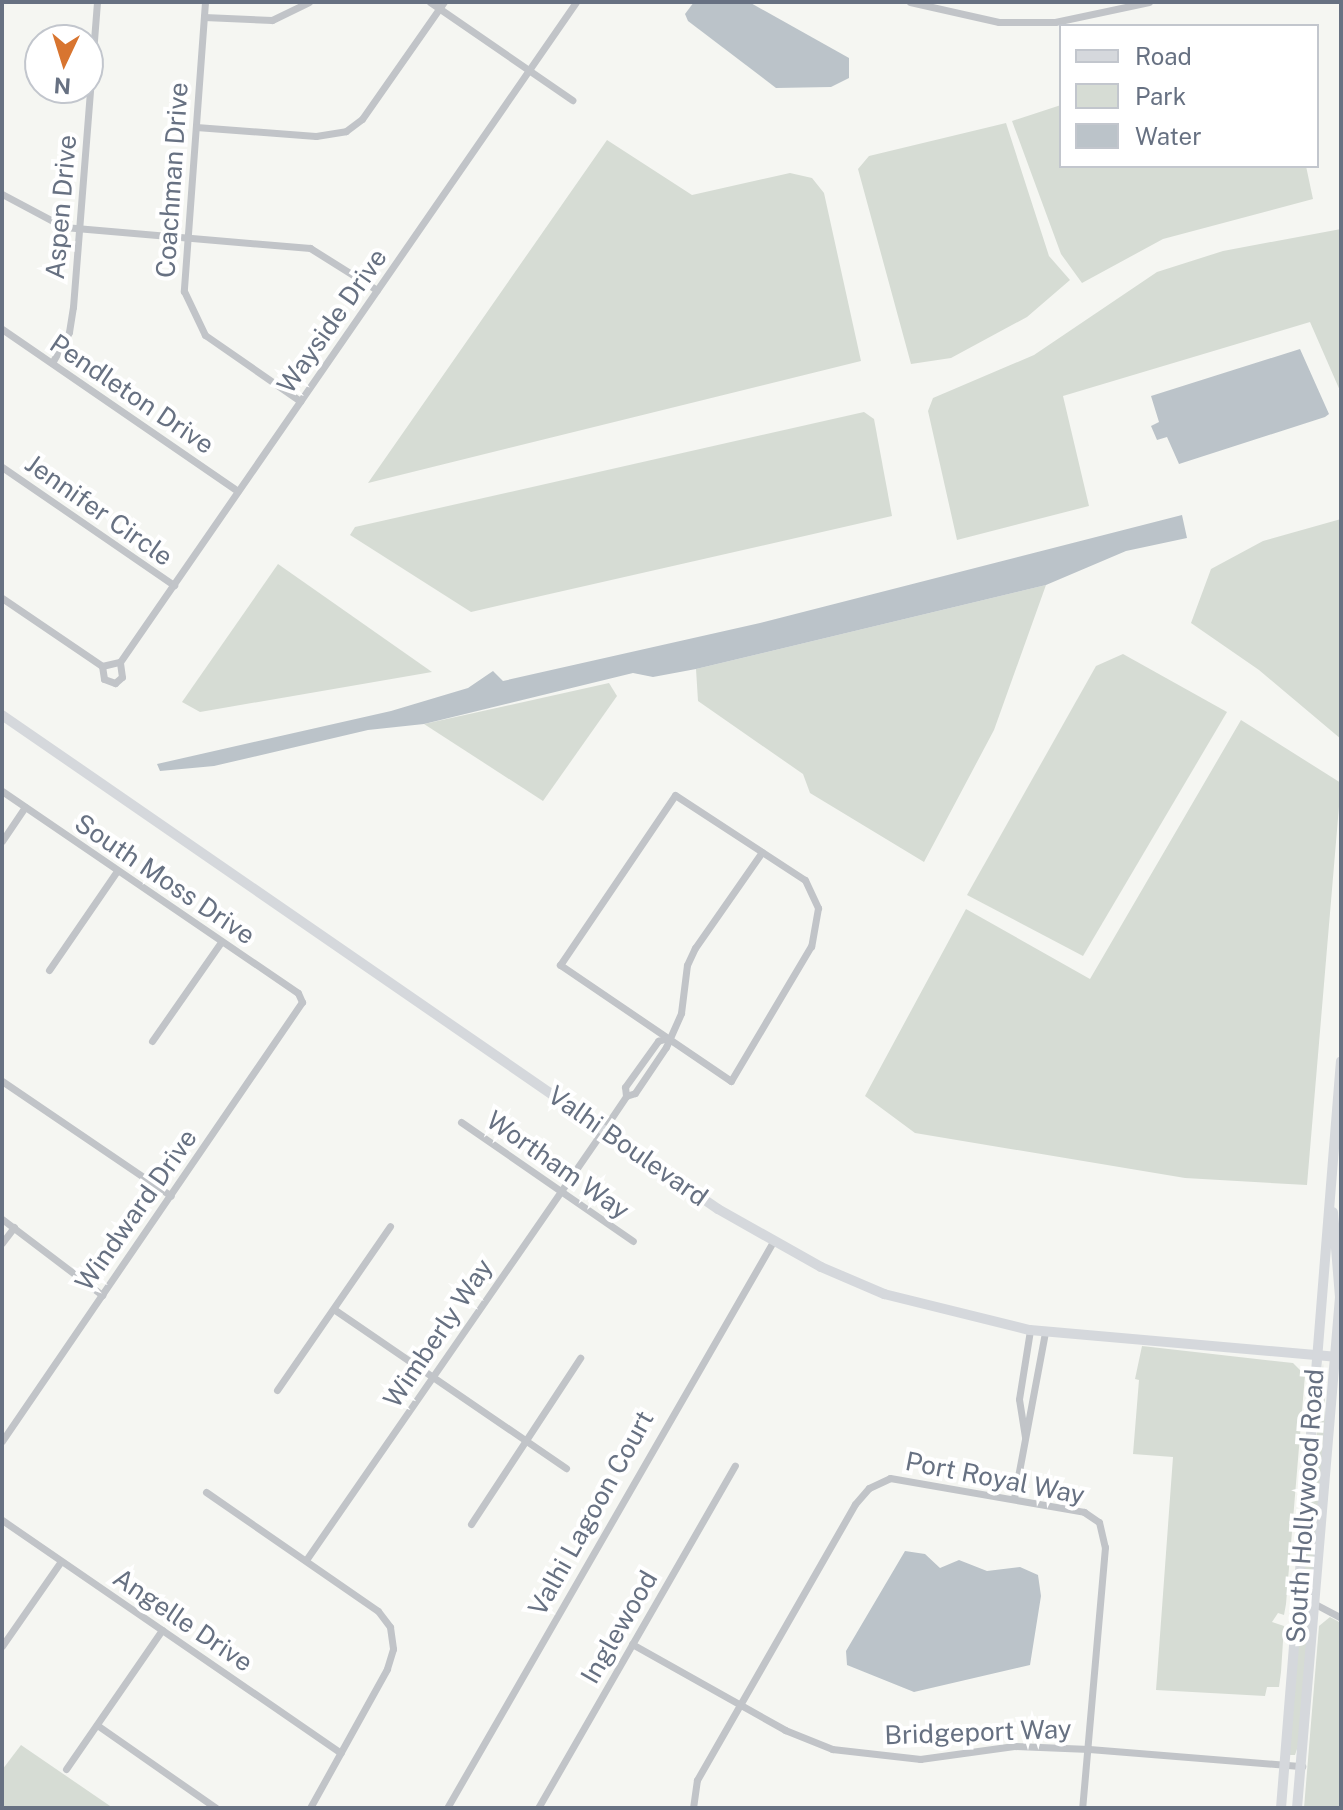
<!DOCTYPE html>
<style>
body{margin:0}
#map{position:relative;width:1343px;height:1810px;overflow:hidden;background:#f5f6f2;font-family:"Public Sans",sans-serif}
div>[style]{position:absolute}
.green>*{inset:0;background:#d6dcd4}
.water>*{inset:0;background:#bbc3c9}
.street>*{height:7px;margin:-3.5px;padding:0 3.5px;transform-origin:3.5px;border-radius:3.5px;background:#c1c4c8}
.secondary>*{height:10px;margin:-5px;padding:0 5px;transform-origin:5px;border-radius:5px;background:#d5d8dc}
span{translate:-50% -50%;white-space:nowrap;text-align:center;line-height:1.15;-webkit-text-stroke:8px #fff;paint-order:stroke}
.street-label{font-size:26px;color:#677182}
.frame{position:absolute;inset:0;border:4px solid #677182;pointer-events:none}
.legend{position:absolute;left:1059px;top:24px;width:260px;height:144px;box-sizing:border-box;background:#fff;border:2px solid #c2c6cd;margin:0;padding:10px 14px;list-style:none;font-size:24px;color:#677182}
.legend li{display:flex;align-items:center;gap:16px;height:40px}
.legend b{width:40px;border:2px solid #c2c6cd}
.north{position:absolute;left:24px;top:24px;width:80px;height:80px;box-sizing:border-box;background:#fff;border:2px solid #c2c6cd;border-radius:50%;rotate:184deg;font-size:22px;font-weight:700;line-height:32px;text-align:center;color:#677182}
.north::after{content:'';display:block;margin:auto;width:28px;height:36px;background:#d87530;clip-path:polygon(50% 0,100% 100%,50% 72%,0 100%)}
</style>
<div id="map">
<div class="green">
<i style="clip-path:polygon(1061px 105px,1061px 166px,1306px 166px,1313px 199px,1163px 239px,1082px 283px,1061px 254px,1012px 121px)"></i>
<i style="clip-path:polygon(1006px 123px,1049px 256px,1070px 280px,1027px 317px,951px 358px,911px 364px,858px 169px,869px 156px)"></i>
<i style="clip-path:polygon(607px 140px,692px 195px,790px 173px,812px 178px,824px 193px,861px 361px,368px 483px)"></i>
<i style="clip-path:polygon(1341px 229px,1341px 393px,1310px 322px,1063px 396px,1089px 506px,957px 540px,928px 411px,933px 398px,1034px 355px,1157px 272px,1223px 251px)"></i>
<i style="clip-path:polygon(864px 412px,874px 419px,892px 516px,471px 612px,350px 535px,355px 527px)"></i>
<i style="clip-path:polygon(1341px 519px,1341px 739px,1259px 670px,1191px 623px,1211px 569px,1263px 541px)"></i>
<i style="clip-path:polygon(278px 564px,432px 672px,200px 712px,182px 702px)"></i>
<i style="clip-path:polygon(1046px 585px,994px 730px,924px 862px,810px 793px,803px 774px,698px 701px,696px 669px)"></i>
<i style="clip-path:polygon(1123px 654px,1227px 712px,1083px 956px,967px 895px,1096px 666px)"></i>
<i style="clip-path:polygon(609px 683px,617px 696px,543px 801px,424px 724px)"></i>
<i style="clip-path:polygon(1241px 720px,1341px 783px,1307px 1185px,1185px 1178px,915px 1133px,865px 1096px,966px 909px,1090px 979px)"></i>
<i style="clip-path:polygon(1142px 1346px,1293px 1363px,1305px 1375px,1286px 1604px,1284px 1615px,1278px 1613px,1272px 1622px,1284px 1626px,1281px 1672px,1279px 1687px,1267px 1687px,1265px 1696px,1156px 1690px,1173px 1457px,1133px 1454px,1139px 1380px,1135px 1379px)"></i>
<i style="clip-path:polygon(1323px 1363px,1326px 1425px,1299px 1743px,1295px 1755px,1287px 1755px)"></i>
<i style="clip-path:polygon(1330px 1617px,1341px 1623px,1341px 1808px,1304px 1808px,1319px 1626px)"></i>
<i style="clip-path:polygon(21px 1745px,113px 1808px,2px 1808px,2px 1770px)"></i>
</div>
<div class="water">
<i style="clip-path:polygon(694px 2px,749px 2px,849px 58px,849px 78px,831px 87px,776px 88px,688px 21px,685px 14px)"></i>
<i style="clip-path:polygon(1300px 349px,1329px 414px,1325px 417px,1179px 464px,1167px 437px,1157px 440px,1151px 426px,1159px 422px,1151px 396px)"></i>
<i style="clip-path:polygon(1182px 515px,1187px 538px,1126px 551px,1046px 585px,696px 669px,653px 677px,633px 673px,424px 724px,368px 730px,214px 766px,160px 771px,157px 764px,391px 711px,468px 688px,493px 671px,503px 681px,760px 623px)"></i>
<i style="clip-path:polygon(905px 1551px,925px 1554px,940px 1568px,959px 1560px,987px 1571px,1020px 1567px,1038px 1575px,1041px 1596px,1030px 1665px,914px 1692px,847px 1665px,846px 1651px)"></i>
</div>
<div class="street">
<i style="left:205px;top:2px;width:290px;rotate:94.2deg"></i>
<i style="left:184px;top:291px;width:49px;rotate:64.5deg"></i>
<i style="left:205px;top:335px;width:116px;rotate:34.8deg"></i>
<i style="left:430px;top:2px;width:173px;rotate:34.6deg"></i>
<i style="left:910px;top:2px;width:91px;rotate:12.7deg"></i>
<i style="left:999px;top:22px;width:56px"></i>
<i style="left:1055px;top:22px;width:96px;rotate:-12deg"></i>
<i style="left:204px;top:17px;width:68px;rotate:2.5deg"></i>
<i style="left:272px;top:20px;width:41px;rotate:-25.9deg"></i>
<i style="left:196px;top:127px;width:120px;rotate:4.3deg"></i>
<i style="left:316px;top:136px;width:30px;rotate:-9deg"></i>
<i style="left:346px;top:131px;width:20px;rotate:-37deg"></i>
<i style="left:362px;top:119px;width:143px;rotate:-55deg"></i>
<i style="left:2px;top:194px;width:70px;rotate:28deg"></i>
<i style="left:64px;top:227px;width:247px;rotate:4.9deg"></i>
<i style="left:310px;top:248px;width:79px;rotate:32.1deg"></i>
<i style="left:2px;top:329px;width:286px;rotate:34.5deg"></i>
<i style="left:52px;top:363px;width:35px;rotate:-61deg"></i>
<i style="left:69px;top:332px;width:25px;rotate:-81deg"></i>
<i style="left:73px;top:307px;width:306px;rotate:-85.5deg"></i>
<i style="left:2px;top:467px;width:209px;rotate:34.5deg"></i>
<i style="left:2px;top:598px;width:121px;rotate:34.2deg"></i>
<i style="left:102px;top:666px;width:18px;rotate:-13deg"></i>
<i style="left:120px;top:662px;width:802px;rotate:-55.36deg"></i>
<i style="left:102px;top:666px;width:13px;rotate:81deg"></i>
<i style="left:104px;top:679px;width:12px;rotate:20deg"></i>
<i style="left:115px;top:683px;width:9px;rotate:-41deg"></i>
<i style="left:122px;top:677px;width:15px;rotate:-98deg"></i>
<i style="left:2px;top:791px;width:358px;rotate:34.3deg"></i>
<i style="left:298px;top:993px;width:10px;rotate:66deg"></i>
<i style="left:302px;top:1002px;width:532px;rotate:124.35deg"></i>
<i style="left:675px;top:795px;width:155px;rotate:33.2deg"></i>
<i style="left:805px;top:880px;width:31px;rotate:65deg"></i>
<i style="left:818px;top:908px;width:39px;rotate:100deg"></i>
<i style="left:811px;top:946px;width:157px;rotate:120.7deg"></i>
<i style="left:731px;top:1081px;width:207px;rotate:-145.8deg"></i>
<i style="left:560px;top:965px;width:205px;rotate:-55.9deg"></i>
<i style="left:2px;top:841px;width:41px;rotate:-55.9deg"></i>
<i style="left:49px;top:970px;width:120px;rotate:-55.5deg"></i>
<i style="left:152px;top:1041px;width:121px;rotate:-55.1deg"></i>
<i style="left:2px;top:1081px;width:204px;rotate:34.2deg"></i>
<i style="left:626px;top:1096px;width:9px;rotate:-18deg"></i>
<i style="left:635px;top:1093px;width:55px;rotate:-56deg"></i>
<i style="left:666px;top:1047px;width:37px;rotate:-66deg"></i>
<i style="left:681px;top:1013px;width:48px;rotate:-82.9deg"></i>
<i style="left:687px;top:965px;width:19px;rotate:-65deg"></i>
<i style="left:695px;top:948px;width:117px;rotate:-55.1deg"></i>
<i style="left:461px;top:1122px;width:209px;rotate:34.7deg"></i>
<i style="left:2px;top:1219px;width:126px;rotate:37.2deg"></i>
<i style="left:2px;top:1243px;width:20px;rotate:-53deg"></i>
<i style="left:335px;top:1310px;width:280px;rotate:34.4deg"></i>
<i style="left:277px;top:1390px;width:199px;rotate:-55.4deg"></i>
<i style="left:1025px;top:1437px;width:38px;rotate:-99deg"></i>
<i style="left:1019px;top:1399px;width:70px;rotate:-80.9deg"></i>
<i style="left:206px;top:1492px;width:209px;rotate:34.7deg"></i>
<i style="left:378px;top:1611px;width:20px;rotate:53deg"></i>
<i style="left:390px;top:1627px;width:22px;rotate:82deg"></i>
<i style="left:393px;top:1649px;width:21px;rotate:107deg"></i>
<i style="left:387px;top:1669px;width:159px;rotate:119deg"></i>
<i style="left:1014px;top:1498px;width:169px;rotate:-79.4deg"></i>
<i style="left:2px;top:1520px;width:411px;rotate:34.5deg"></i>
<i style="left:471px;top:1524px;width:199px;rotate:-56.7deg"></i>
<i style="left:306px;top:1560px;width:524px;rotate:-55.34deg"></i>
<i style="left:604px;top:1129px;width:40px;rotate:-56deg"></i>
<i style="left:626px;top:1096px;width:9px;rotate:-96deg"></i>
<i style="left:625px;top:1087px;width:57px;rotate:-54.3deg"></i>
<i style="left:658px;top:1041px;width:9px;rotate:-18deg"></i>
<i style="left:1317px;top:1605px;width:27px;rotate:28deg"></i>
<i style="left:632px;top:1644px;width:176px;rotate:29.3deg"></i>
<i style="left:785px;top:1730px;width:51px;rotate:22deg"></i>
<i style="left:832px;top:1749px;width:89px;rotate:6.5deg"></i>
<i style="left:920px;top:1759px;width:95px;rotate:-7.9deg"></i>
<i style="left:1014px;top:1746px;width:75px;rotate:2.3deg"></i>
<i style="left:1089px;top:1749px;width:214px;rotate:4.6deg"></i>
<i style="left:2px;top:1646px;width:103px;rotate:-55.2deg"></i>
<i style="left:97px;top:1725px;width:145px;rotate:34.9deg"></i>
<i style="left:66px;top:1769px;width:169px;rotate:-55.4deg"></i>
<i style="left:447px;top:1808px;width:655px;rotate:-60.07deg"></i>
<i style="left:538px;top:1808px;width:395px;rotate:-60.1deg"></i>
<i style="left:693px;top:1808px;width:28px;rotate:-82deg"></i>
<i style="left:697px;top:1780px;width:318px;rotate:-60.2deg"></i>
<i style="left:855px;top:1504px;width:21px;rotate:-49deg"></i>
<i style="left:869px;top:1488px;width:23px;rotate:-25deg"></i>
<i style="left:890px;top:1478px;width:197px;rotate:9.9deg"></i>
<i style="left:1084px;top:1512px;width:18px;rotate:34deg"></i>
<i style="left:1099px;top:1522px;width:26px;rotate:77deg"></i>
<i style="left:1105px;top:1547px;width:262px;rotate:95deg"></i>
</div>
<div class="secondary">
<i style="left:2px;top:715px;width:870px;rotate:34.6deg"></i>
<i style="left:718px;top:1209px;width:118px;rotate:29.4deg"></i>
<i style="left:821px;top:1267px;width:69px;rotate:23.2deg"></i>
<i style="left:884px;top:1294px;width:150px;rotate:13.9deg"></i>
<i style="left:1030px;top:1330px;width:312px;rotate:5deg"></i>
<i style="left:1281px;top:1808px;width:749px;rotate:-85.41deg"></i>
<i style="left:1297px;top:1808px;width:513px;rotate:-85.19deg"></i>
<i style="left:1340px;top:1297px;width:85px;rotate:-94.7deg"></i>
</div>
<div class="street-label">
<span style="left:172px;top:180px;rotate:-86deg">Coachman Drive</span>
<span style="left:61px;top:207px;rotate:-85deg">Aspen Drive</span>
<span style="left:332px;top:321px;rotate:-55deg">Wayside Drive</span>
<span style="left:132px;top:394px;rotate:34deg">Pendleton Drive</span>
<span style="left:99px;top:510px;rotate:35deg">Jennifer Circle</span>
<span style="left:165px;top:879px;rotate:34deg">South Moss Drive</span>
<span style="left:628px;top:1146px;rotate:35deg">Valhi Boulevard</span>
<span style="left:558px;top:1165px;rotate:35deg">Wortham Way</span>
<span style="left:136px;top:1210px;rotate:-55deg">Windward Drive</span>
<span style="left:438px;top:1333px;rotate:-56deg">Wimberly Way</span>
<span style="left:995px;top:1478px;rotate:11deg">Port Royal Way</span>
<span style="left:1305px;top:1506px;rotate:-86deg">South Hollywood Road</span>
<span style="left:591px;top:1513px;rotate:-61deg">Valhi Lagoon Court</span>
<span style="left:183px;top:1620px;rotate:34deg">Angelle Drive</span>
<span style="left:619px;top:1627px;rotate:-60deg">Inglewood</span>
<span style="left:978px;top:1732px;rotate:-2deg">Bridgeport Way</span>
</div>
<div class="frame"></div>
<ul class="legend">
<li><b style="height:10px;background:#d5d8dc"></b>Road</li>
<li><b style="height:22px;background:#d6dcd4"></b>Park</li>
<li><b style="height:22px;background:#bbc3c9"></b>Water</li>
</ul>
<div class="north">N</div>
</div>
